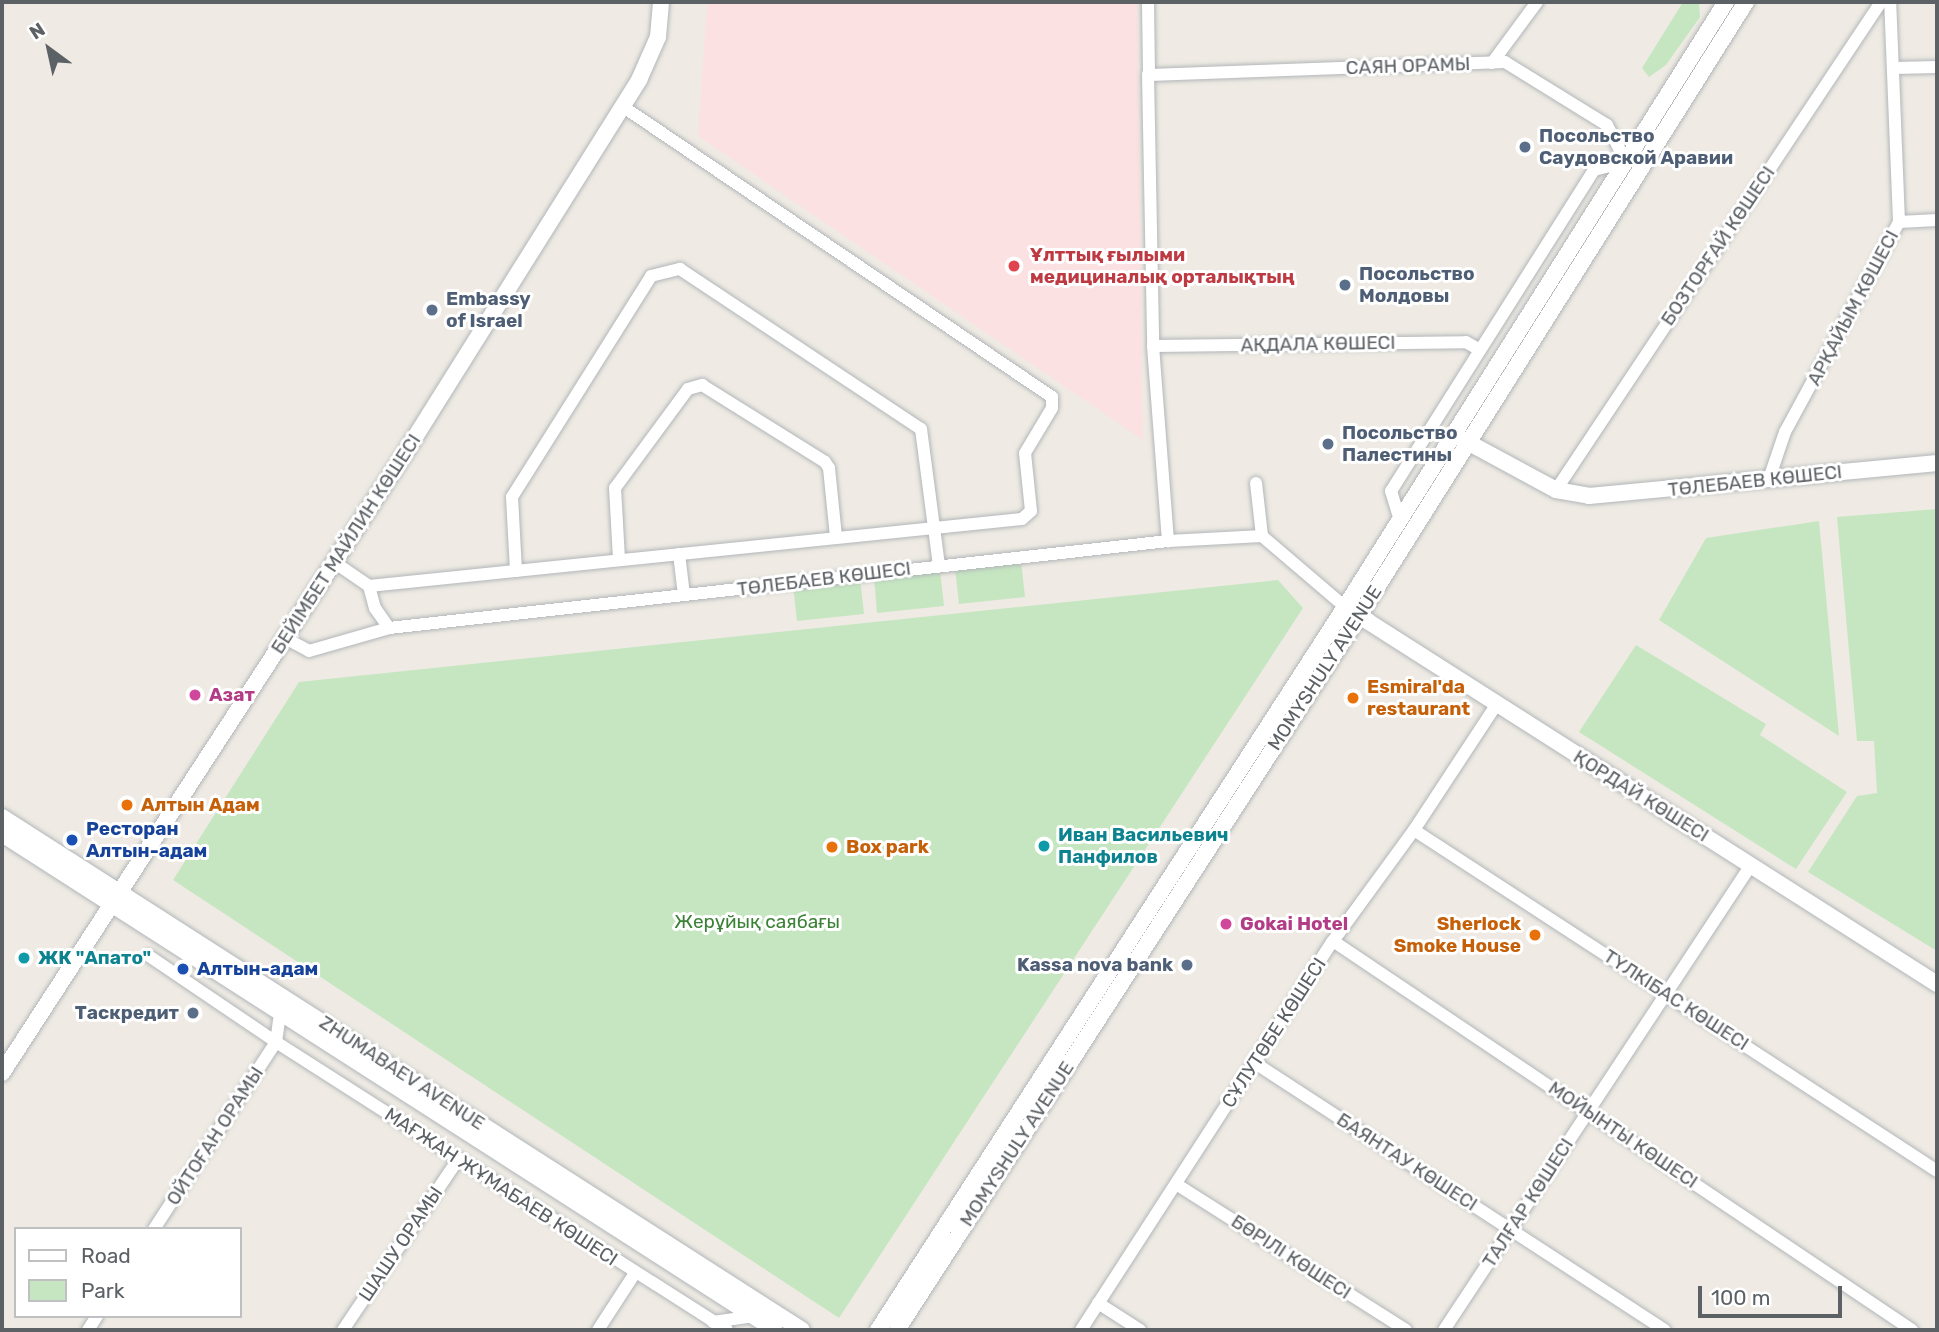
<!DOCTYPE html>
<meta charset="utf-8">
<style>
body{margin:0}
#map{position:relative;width:1939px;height:1332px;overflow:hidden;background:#efebe4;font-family:Rubik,sans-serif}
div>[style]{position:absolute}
.medical>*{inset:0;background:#fbe1e2}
.green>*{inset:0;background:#c6e6c1}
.roads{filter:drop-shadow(0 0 2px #b2b6b9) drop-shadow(0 0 2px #b2b6b9)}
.street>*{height:12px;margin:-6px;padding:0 6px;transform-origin:6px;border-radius:6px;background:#fff}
.secondary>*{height:16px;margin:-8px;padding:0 8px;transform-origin:8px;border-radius:8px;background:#fff}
.dots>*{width:19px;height:19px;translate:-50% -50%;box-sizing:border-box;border:4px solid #fff;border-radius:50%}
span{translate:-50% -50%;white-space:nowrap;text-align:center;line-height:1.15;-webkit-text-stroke:6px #fff;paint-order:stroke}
.street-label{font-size:19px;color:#5c6165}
.service-label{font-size:19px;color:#4e5e75;font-weight:700}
.left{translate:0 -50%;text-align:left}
.right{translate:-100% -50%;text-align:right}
.health-label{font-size:19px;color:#be3a42;font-weight:700}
.food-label{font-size:19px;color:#c56008;font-weight:700}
.hotel-label{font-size:19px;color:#b23c85;font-weight:700}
.transit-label{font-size:19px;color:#164399;font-weight:700}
.culture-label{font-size:19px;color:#0d838f;font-weight:700}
.park-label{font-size:19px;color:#3c8236}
.frame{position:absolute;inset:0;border:4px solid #5c6165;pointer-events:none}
.legend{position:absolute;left:14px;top:1227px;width:228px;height:91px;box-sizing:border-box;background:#fff;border:2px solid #bec0c1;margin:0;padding:9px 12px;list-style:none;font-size:21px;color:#5c6165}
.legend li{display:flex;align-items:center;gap:14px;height:35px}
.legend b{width:35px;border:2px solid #bec0c1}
.north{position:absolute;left:14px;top:14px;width:70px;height:70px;-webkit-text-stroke:5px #fff;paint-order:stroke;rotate:327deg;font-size:19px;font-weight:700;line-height:28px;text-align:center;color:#5c6165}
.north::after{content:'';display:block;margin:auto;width:24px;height:32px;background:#5c6165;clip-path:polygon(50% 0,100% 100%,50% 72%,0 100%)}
.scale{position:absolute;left:1698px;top:1286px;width:144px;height:32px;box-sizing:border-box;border:4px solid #5c6165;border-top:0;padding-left:9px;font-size:21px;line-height:24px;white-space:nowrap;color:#5c6165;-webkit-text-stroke:5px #fff;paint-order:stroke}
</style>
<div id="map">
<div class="medical">
<i style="clip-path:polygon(707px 2px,1137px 2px,1143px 440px,698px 136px)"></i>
</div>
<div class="green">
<i style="clip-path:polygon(1683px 2px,1699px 2px,1700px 17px,1666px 65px,1649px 77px,1642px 68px)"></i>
<i style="clip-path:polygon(1937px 509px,1937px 951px,1808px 872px,1857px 796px,1877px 793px,1874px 741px,1857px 741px,1837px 517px)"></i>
<i style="clip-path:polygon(1819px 521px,1839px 736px,1659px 620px,1706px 538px)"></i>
<i style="clip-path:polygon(1021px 561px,1025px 597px,959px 604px,955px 568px)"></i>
<i style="clip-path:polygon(940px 570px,944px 606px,877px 613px,874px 577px)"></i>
<i style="clip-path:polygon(860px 578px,864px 614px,797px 621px,793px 586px)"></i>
<i style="clip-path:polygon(1278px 580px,1303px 608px,839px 1318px,173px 880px,299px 682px)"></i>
<i style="clip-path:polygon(1636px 645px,1766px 724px,1760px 735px,1847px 792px,1796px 869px,1579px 732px)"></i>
</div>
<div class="roads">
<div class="street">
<i style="left:1148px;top:2px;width:73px;rotate:89.2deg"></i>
<i style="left:1149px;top:75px;width:356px;rotate:-2.1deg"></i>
<i style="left:1505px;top:62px;width:120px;rotate:31.7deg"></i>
<i style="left:1607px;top:125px;width:42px;rotate:62.8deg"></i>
<i style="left:1626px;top:162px;width:33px;rotate:166deg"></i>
<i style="left:1594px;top:170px;width:380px;rotate:122.3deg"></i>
<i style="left:1391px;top:491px;width:28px;rotate:73deg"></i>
<i style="left:1492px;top:63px;width:76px;rotate:-53.6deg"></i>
<i style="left:1894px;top:68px;width:43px;rotate:-1.3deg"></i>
<i style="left:1148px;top:74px;width:272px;rotate:88.9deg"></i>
<i style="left:1153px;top:346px;width:196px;rotate:85.6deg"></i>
<i style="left:1899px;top:222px;width:38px;rotate:-3deg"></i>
<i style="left:1153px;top:346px;width:313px;rotate:-0.7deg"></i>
<i style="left:1466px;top:342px;width:16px;rotate:30deg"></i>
<i style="left:1769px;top:479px;width:50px;rotate:-71.2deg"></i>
<i style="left:1785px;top:432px;width:239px;rotate:-61.5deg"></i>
<i style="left:1899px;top:222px;width:220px;rotate:-92.3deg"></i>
<i style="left:1256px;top:483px;width:53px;rotate:83.5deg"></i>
<i style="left:1556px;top:490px;width:586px;rotate:-56.34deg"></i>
<i style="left:679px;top:554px;width:41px;rotate:83deg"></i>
<i style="left:619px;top:559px;width:71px;rotate:-93.2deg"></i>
<i style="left:615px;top:488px;width:123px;rotate:-53.6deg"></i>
<i style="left:688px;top:389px;width:15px;rotate:-16deg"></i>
<i style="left:702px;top:385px;width:145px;rotate:32deg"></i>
<i style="left:825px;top:462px;width:7px;rotate:56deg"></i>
<i style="left:829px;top:468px;width:69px;rotate:84.2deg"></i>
<i style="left:334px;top:562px;width:42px;rotate:34.4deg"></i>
<i style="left:369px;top:586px;width:656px;rotate:-5.86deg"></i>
<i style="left:1022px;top:519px;width:12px;rotate:-42deg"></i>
<i style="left:1031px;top:511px;width:58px;rotate:-95.9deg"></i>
<i style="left:1025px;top:453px;width:52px;rotate:-59deg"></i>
<i style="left:1052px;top:408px;width:11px;rotate:-90deg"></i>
<i style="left:1052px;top:397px;width:519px;rotate:-145.91deg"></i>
<i style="left:516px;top:571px;width:74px;rotate:-93.1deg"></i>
<i style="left:512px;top:497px;width:261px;rotate:-57.8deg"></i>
<i style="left:651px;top:276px;width:30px;rotate:-14deg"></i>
<i style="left:680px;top:269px;width:289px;rotate:33.6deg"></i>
<i style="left:921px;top:429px;width:138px;rotate:82.5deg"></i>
<i style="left:369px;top:586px;width:23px;rotate:75deg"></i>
<i style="left:375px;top:608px;width:24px;rotate:55deg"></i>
<i style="left:285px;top:638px;width:27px;rotate:28deg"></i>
<i style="left:309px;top:651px;width:83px;rotate:-16deg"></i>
<i style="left:389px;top:628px;width:784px;rotate:-6.37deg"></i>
<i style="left:1168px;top:541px;width:94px;rotate:-3deg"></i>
<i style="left:1262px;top:536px;width:109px;rotate:40.5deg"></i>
<i style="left:1414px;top:830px;width:624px;rotate:33.1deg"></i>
<i style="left:1333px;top:941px;width:698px;rotate:33.9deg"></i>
<i style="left:149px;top:956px;width:153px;rotate:34.1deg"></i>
<i style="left:276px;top:1042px;width:535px;rotate:32.56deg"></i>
<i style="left:1255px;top:1063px;width:489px;rotate:33.1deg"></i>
<i style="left:1176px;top:1184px;width:272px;rotate:32.4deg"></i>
<i style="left:154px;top:1229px;width:223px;rotate:-56.9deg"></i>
<i style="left:276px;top:1042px;width:28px;rotate:-82deg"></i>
<i style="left:1098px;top:1303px;width:50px;rotate:32.7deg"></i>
<i style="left:713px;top:1322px;width:41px;rotate:-8.3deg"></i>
<i style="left:88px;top:1330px;width:17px;rotate:-57deg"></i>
<i style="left:343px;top:1330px;width:207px;rotate:-56deg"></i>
<i style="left:598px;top:1330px;width:68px;rotate:-57deg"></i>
<i style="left:1081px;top:1330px;width:463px;rotate:-57.1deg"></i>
<i style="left:1333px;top:941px;width:137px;rotate:-53.9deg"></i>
<i style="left:1414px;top:830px;width:149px;rotate:-56.7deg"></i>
<i style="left:1444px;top:1330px;width:557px;rotate:-56.57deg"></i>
</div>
<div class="secondary">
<i style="left:1460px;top:438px;width:109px;rotate:28.4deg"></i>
<i style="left:1556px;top:490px;width:34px;rotate:10deg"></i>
<i style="left:1589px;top:496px;width:350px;rotate:-5.4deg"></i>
<i style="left:1350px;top:610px;width:696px;rotate:32.5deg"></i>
<i style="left:2px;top:817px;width:950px;rotate:32.67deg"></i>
<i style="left:2px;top:834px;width:918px;rotate:32.69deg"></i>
<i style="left:2px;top:1073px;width:743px;rotate:-56.97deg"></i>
<i style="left:407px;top:450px;width:437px;rotate:-57.9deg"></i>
<i style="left:639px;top:80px;width:47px;rotate:-66.2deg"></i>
<i style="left:658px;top:37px;width:35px;rotate:-85deg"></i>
<i style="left:878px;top:1330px;width:861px;rotate:-57.14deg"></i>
<i style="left:1345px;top:607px;width:715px;rotate:-57.8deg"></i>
<i style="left:897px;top:1330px;width:850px;rotate:-57.09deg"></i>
<i style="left:1359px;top:616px;width:726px;rotate:-57.78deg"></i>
</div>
</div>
<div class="dots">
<i style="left:1525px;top:147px;background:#5c6f8a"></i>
<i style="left:1014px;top:266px;background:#e0444e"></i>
<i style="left:1345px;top:285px;background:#5c6f8a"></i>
<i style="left:432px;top:310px;background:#5c6f8a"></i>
<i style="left:1328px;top:444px;background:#5c6f8a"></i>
<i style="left:195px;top:695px;background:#d1479c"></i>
<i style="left:1353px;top:698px;background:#e8710a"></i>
<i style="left:127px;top:805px;background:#e8710a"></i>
<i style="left:72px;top:840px;background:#1a4fb4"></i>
<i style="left:1044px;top:846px;background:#0f9aa8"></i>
<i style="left:832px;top:847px;background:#e8710a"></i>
<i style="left:1226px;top:924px;background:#d1479c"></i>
<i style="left:1535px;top:935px;background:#e8710a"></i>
<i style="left:24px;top:958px;background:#0f9aa8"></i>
<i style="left:1187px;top:965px;background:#5c6f8a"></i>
<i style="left:183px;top:969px;background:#1a4fb4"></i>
<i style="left:193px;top:1013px;background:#5c6f8a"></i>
</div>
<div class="street-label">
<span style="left:1408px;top:66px;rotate:-2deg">САЯН ОРАМЫ</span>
<span style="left:1718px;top:246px;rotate:-56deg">БОЗТОРҒАЙ КӨШЕСІ</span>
<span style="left:1853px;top:308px;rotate:-62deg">АРҚАЙЫМ КӨШЕСІ</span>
<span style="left:1318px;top:344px;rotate:-1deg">АҚДАЛА КӨШЕСІ</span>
<span style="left:1755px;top:481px;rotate:-6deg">ТӨЛЕБАЕВ КӨШЕСІ</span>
<span style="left:346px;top:544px;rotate:-57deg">БЕЙІМБЕТ МАЙЛИН КӨШЕСІ</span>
<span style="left:824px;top:579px;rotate:-7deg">ТӨЛЕБАЕВ КӨШЕСІ</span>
<span style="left:1325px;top:668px;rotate:-57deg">MOMYSHULY AVENUE</span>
<span style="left:1641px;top:796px;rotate:32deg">ҚОРДАЙ КӨШЕСІ</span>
<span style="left:1676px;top:1000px;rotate:33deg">ТҮЛКІБАС КӨШЕСІ</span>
<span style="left:1274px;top:1033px;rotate:-57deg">СҰЛУТӨБЕ КӨШЕСІ</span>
<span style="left:402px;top:1073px;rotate:33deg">ZHUMABAEV AVENUE</span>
<span style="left:1623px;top:1135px;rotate:34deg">МОЙЫНТЫ КӨШЕСІ</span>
<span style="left:215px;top:1136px;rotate:-57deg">ОЙТОҒАН ОРАМЫ</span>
<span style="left:1017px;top:1144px;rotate:-57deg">MOMYSHULY AVENUE</span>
<span style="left:1407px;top:1162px;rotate:33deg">БАЯНТАУ КӨШЕСІ</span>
<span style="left:501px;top:1187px;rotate:33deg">МАҒЖАН ЖҰМАБАЕВ КӨШЕСІ</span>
<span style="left:1528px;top:1203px;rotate:-57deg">ТАЛҒАР КӨШЕСІ</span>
<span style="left:401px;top:1244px;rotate:-56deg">ШАШУ ОРАМЫ</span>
<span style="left:1291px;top:1257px;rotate:33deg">БӨРІЛІ КӨШЕСІ</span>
</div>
<div class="service-label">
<span class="left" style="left:1539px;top:147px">Посольство<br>Саудовской Аравии</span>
<span class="left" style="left:1359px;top:285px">Посольство<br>Молдовы</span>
<span class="left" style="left:446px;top:310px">Embassy<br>of Israel</span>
<span class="left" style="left:1342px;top:444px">Посольство<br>Палестины</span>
<span class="right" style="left:1173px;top:965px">Kassa nova bank</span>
<span class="right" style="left:179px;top:1013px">Таскредит</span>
</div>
<div class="health-label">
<span class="left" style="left:1030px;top:266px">Ұлттық ғылыми<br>медициналық орталықтың</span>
</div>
<div class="food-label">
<span class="left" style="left:1367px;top:698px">Esmiral'da<br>restaurant</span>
<span class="left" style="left:141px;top:805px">Алтын Адам</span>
<span class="left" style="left:846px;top:847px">Box park</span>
<span class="right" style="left:1521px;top:935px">Sherlock<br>Smoke House</span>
</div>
<div class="hotel-label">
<span class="left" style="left:209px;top:695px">Азат</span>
<span class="left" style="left:1240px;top:924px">Gokai Hotel</span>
</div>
<div class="transit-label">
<span class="left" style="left:86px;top:840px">Ресторан<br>Алтын-адам</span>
<span class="left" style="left:197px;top:969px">Алтын-адам</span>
</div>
<div class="culture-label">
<span class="left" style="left:1058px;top:846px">Иван Васильевич<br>Панфилов</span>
<span class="left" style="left:38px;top:958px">ЖК "Апато"</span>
</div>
<div class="park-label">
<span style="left:757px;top:922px">Жерұйық саябағы</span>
</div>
<div class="frame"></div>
<ul class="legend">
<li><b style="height:9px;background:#fff"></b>Road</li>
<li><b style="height:19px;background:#c6e6c1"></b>Park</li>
</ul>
<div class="north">N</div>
<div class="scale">100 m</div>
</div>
